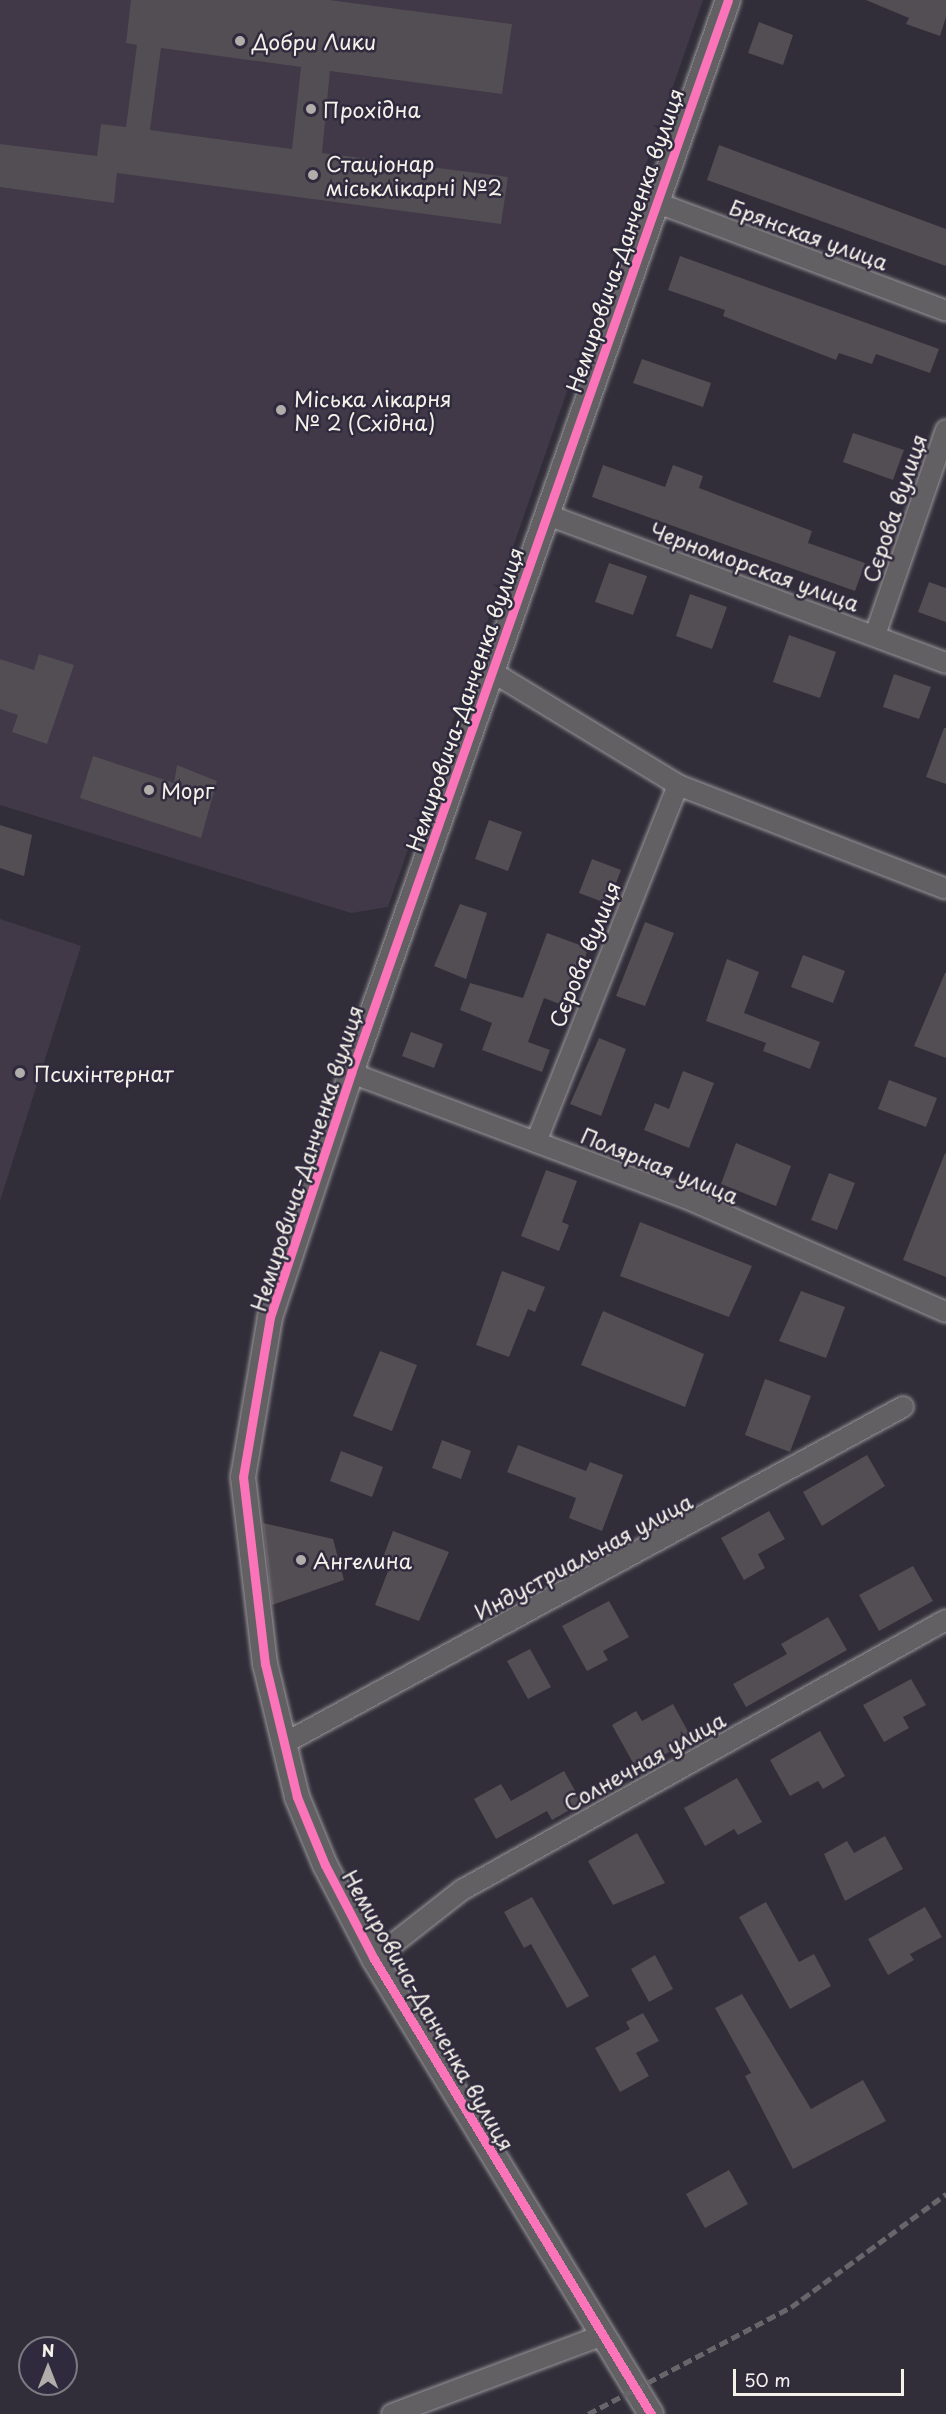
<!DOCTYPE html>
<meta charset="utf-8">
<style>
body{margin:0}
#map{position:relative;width:946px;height:2414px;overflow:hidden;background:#312e39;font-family:"Playpen Sans",sans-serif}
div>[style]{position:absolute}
.built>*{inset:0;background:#413848}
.building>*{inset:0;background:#534d54}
.roads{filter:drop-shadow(0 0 2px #9a989b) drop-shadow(0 0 2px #9a989b)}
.minor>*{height:20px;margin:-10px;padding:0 10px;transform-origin:10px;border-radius:10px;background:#626063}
.tertiary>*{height:24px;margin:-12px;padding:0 12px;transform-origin:12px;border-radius:12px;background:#626063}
.rail>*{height:4.5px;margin-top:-2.25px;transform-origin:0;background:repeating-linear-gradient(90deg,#68666b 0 9px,transparent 0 13.5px)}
.cycleway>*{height:9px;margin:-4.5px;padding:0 4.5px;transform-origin:4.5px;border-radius:4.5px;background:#fb73b8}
.dots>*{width:16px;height:16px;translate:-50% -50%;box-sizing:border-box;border:3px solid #2f2a3d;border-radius:50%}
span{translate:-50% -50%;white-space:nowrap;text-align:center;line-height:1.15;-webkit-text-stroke:5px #2f2a3d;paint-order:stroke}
.poi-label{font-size:21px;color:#f4f1e8}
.left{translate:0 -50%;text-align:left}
.street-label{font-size:21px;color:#f4f1e8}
.north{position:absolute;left:18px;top:2336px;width:60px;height:60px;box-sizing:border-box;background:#2f2a3d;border:2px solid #7e7a81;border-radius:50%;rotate:0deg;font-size:16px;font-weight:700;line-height:24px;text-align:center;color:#f4f1e8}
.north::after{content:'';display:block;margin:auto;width:21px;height:27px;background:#b0adab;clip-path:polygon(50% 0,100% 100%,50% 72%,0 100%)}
.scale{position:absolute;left:733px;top:2369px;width:171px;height:27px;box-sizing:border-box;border:3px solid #f4f1e8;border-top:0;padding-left:8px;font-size:18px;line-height:21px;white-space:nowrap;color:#f4f1e8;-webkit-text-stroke:4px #2f2a3d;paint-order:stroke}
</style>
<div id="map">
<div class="built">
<i style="clip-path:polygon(0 0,703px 0,388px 907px,351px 913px,0 805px)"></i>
<i style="clip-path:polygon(0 919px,81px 946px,0 1201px)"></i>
</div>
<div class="building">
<i style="clip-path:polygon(evenodd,131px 0,329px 0,512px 24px,502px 94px,330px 71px,322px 153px,508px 177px,501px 224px,117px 173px,114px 203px,0 187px,0 144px,97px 156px,101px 124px,126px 127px,137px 45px,126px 43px,131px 0,161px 48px,301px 67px,292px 149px,150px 130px,161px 48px)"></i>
<i style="clip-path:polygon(866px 0,946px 0,946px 17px,940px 36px,906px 24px,909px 18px)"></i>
<i style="clip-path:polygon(759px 22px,793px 35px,783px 65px,748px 53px)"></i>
<i style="clip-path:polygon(719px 145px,946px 229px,946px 266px,707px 180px)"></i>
<i style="clip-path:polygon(680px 256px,939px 349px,930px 373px,876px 354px,872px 364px,839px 353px,836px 360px,723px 316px,725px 310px,668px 290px)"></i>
<i style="clip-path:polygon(642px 359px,711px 383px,703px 407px,633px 383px)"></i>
<i style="clip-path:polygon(853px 433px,904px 450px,893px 480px,843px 462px)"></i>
<i style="clip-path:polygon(603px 465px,665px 487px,673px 465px,703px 476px,699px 488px,812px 531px,808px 543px,865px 563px,855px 591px,592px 497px)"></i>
<i style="clip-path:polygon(609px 563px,647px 576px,633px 615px,595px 602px)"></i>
<i style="clip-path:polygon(929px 582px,946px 588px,946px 622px,918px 612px)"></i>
<i style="clip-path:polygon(690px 594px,727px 607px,712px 649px,676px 636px)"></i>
<i style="clip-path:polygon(789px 635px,836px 652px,820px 698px,773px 682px)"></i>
<i style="clip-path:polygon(39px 654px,74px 665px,47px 744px,12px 732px,18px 715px,0 709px,0 659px,34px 670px)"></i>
<i style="clip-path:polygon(894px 674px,931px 687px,919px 719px,883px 707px)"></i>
<i style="clip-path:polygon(944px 728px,946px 728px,946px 784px,926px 777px)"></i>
<i style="clip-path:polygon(93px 756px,174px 783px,177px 765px,217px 781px,201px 838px,80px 798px)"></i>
<i style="clip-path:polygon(489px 820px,522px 832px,508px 871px,475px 859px)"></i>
<i style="clip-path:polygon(0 825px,32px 835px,24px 876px,0 868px)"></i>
<i style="clip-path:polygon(592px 859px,621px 870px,608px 904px,579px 893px)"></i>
<i style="clip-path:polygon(460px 904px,487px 913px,466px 979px,434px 966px)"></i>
<i style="clip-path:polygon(645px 922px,674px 933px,645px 1006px,616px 996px)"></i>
<i style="clip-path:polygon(547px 933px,588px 948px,570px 1008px,544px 998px,528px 1042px,550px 1050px,542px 1072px,482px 1050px,492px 1023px,460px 1010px,470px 983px,523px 998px)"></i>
<i style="clip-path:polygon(803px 955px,845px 971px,833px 1003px,791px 987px)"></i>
<i style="clip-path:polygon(727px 959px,759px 972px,744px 1013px,820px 1042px,810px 1069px,763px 1051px,766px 1043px,706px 1021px)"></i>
<i style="clip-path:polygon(945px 973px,946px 973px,946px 1058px,914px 1046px)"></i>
<i style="clip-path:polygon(411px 1032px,443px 1044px,434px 1068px,402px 1056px)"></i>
<i style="clip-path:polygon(599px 1038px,626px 1049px,601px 1116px,570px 1104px)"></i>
<i style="clip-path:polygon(683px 1071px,714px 1083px,689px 1148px,644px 1130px,655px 1103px,669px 1109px)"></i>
<i style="clip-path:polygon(889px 1080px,937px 1098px,926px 1127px,878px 1109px)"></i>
<i style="clip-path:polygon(736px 1143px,791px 1166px,776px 1206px,721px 1184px)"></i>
<i style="clip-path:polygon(945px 1153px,946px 1154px,946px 1277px,903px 1260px)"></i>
<i style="clip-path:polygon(546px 1170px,577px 1181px,562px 1222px,569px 1225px,559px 1251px,521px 1236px)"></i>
<i style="clip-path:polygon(829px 1173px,855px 1183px,837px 1230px,811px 1220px)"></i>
<i style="clip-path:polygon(640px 1222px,752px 1266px,729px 1317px,620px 1276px)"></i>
<i style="clip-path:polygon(502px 1271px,545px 1287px,535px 1312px,528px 1309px,509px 1357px,476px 1345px)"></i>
<i style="clip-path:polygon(801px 1291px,845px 1307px,826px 1358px,779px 1341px)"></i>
<i style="clip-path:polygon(603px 1311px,704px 1354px,685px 1407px,581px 1365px)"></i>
<i style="clip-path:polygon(380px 1351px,417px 1365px,392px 1431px,353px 1416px)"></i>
<i style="clip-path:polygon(765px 1379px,811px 1396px,790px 1452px,745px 1435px)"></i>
<i style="clip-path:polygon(442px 1440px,471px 1451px,461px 1479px,432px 1468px)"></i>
<i style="clip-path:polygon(518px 1445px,586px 1471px,590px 1462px,623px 1475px,602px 1531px,569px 1518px,576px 1498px,507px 1472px)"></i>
<i style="clip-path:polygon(341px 1451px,383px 1467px,372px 1497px,330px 1481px)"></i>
<i style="clip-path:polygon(867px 1455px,885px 1486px,822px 1526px,803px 1492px)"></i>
<i style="clip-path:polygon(769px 1511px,785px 1539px,758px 1554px,765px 1568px,744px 1580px,721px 1538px)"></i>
<i style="clip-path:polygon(263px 1523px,333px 1539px,344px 1580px,272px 1605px)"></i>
<i style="clip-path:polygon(393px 1531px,449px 1552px,419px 1621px,375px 1605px,393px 1558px,384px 1555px)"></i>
<i style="clip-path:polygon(913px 1566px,933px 1601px,879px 1631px,859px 1595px)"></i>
<i style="clip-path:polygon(609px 1601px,629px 1637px,603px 1651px,608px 1660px,587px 1671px,562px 1626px)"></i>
<i style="clip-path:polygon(828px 1617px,847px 1650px,746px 1707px,733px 1684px,787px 1654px,781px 1644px)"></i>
<i style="clip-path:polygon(530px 1649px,551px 1687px,528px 1699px,507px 1661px)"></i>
<i style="clip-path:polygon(911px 1679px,926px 1705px,903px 1717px,909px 1728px,884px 1742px,863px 1705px)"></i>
<i style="clip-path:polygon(673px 1704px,692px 1739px,637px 1770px,612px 1725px,636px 1711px,642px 1721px)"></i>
<i style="clip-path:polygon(820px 1731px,845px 1776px,823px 1789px,818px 1781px,790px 1796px,770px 1760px)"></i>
<i style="clip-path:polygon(564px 1771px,582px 1803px,552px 1820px,547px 1811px,496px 1839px,474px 1799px,501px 1784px,511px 1801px)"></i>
<i style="clip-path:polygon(737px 1778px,762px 1822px,738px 1835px,734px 1829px,705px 1846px,684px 1808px)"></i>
<i style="clip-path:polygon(637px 1833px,665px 1883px,613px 1905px,588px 1861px)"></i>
<i style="clip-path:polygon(885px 1836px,903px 1869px,845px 1901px,824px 1854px,847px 1841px,854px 1853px)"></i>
<i style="clip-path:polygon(532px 1897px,589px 1996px,567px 2008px,531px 1944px,524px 1948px,504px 1912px)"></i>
<i style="clip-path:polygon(766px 1902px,799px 1962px,814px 1954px,831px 1986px,790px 2009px,739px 1917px)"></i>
<i style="clip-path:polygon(925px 1907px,942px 1937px,910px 1954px,914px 1960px,888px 1975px,868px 1939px)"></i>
<i style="clip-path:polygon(655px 1955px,673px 1989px,649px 2002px,631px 1969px)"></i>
<i style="clip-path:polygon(742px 1994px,811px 2109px,863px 2080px,886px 2121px,793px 2169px,745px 2076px,751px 2073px,715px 2008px)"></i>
<i style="clip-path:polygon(643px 2013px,659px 2041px,636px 2053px,649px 2076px,620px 2092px,595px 2048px,630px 2029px,626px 2022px)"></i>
<i style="clip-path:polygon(729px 2170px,748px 2204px,705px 2228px,686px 2194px)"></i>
</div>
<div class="roads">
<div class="minor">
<i style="left:655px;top:202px;width:311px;rotate:20.5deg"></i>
<i style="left:548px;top:515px;width:425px;rotate:20.4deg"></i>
<i style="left:875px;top:635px;width:217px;rotate:-70.9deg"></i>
<i style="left:494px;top:673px;width:215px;rotate:31.3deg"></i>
<i style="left:678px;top:785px;width:287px;rotate:21.2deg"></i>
<i style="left:351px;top:1073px;width:358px;rotate:20.5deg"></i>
<i style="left:686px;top:1198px;width:284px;rotate:23.7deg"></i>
<i style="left:536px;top:1142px;width:384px;rotate:-68.3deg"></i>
<i style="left:283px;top:1744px;width:706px;rotate:-28.53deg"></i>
<i style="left:374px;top:1959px;width:112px;rotate:-38.1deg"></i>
<i style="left:462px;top:1890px;width:554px;rotate:-29.16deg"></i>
<i style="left:392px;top:2414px;width:223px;rotate:-20.5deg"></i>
</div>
<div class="tertiary">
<i style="left:651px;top:2414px;width:533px;rotate:-121.33deg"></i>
<i style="left:374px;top:1959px;width:106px;rotate:-117.5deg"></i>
<i style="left:325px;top:1865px;width:74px;rotate:-112.4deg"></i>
<i style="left:297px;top:1797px;width:137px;rotate:-103.5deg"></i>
<i style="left:265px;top:1664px;width:188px;rotate:-96.7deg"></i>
<i style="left:243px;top:1477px;width:162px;rotate:-80.4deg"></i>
<i style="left:270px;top:1317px;width:257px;rotate:-71.6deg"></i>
<i style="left:351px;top:1073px;width:1137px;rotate:-70.64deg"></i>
</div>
</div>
<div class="rail">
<i style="left:588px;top:2414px;width:229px;rotate:-27.8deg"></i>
<i style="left:791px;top:2307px;width:192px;rotate:-36.1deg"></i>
</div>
<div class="cycleway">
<i style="left:651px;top:2414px;width:533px;rotate:-121.33deg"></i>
<i style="left:374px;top:1959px;width:106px;rotate:-117.5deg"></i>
<i style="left:325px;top:1865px;width:74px;rotate:-112.4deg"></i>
<i style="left:297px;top:1797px;width:137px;rotate:-103.5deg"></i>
<i style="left:265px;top:1664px;width:188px;rotate:-96.7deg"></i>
<i style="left:243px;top:1477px;width:162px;rotate:-80.4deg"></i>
<i style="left:270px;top:1317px;width:257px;rotate:-71.6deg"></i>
<i style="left:351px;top:1073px;width:1137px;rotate:-70.64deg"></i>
</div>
<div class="dots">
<i style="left:240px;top:41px;background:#b0adab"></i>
<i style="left:311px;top:109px;background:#b0adab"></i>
<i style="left:313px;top:175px;background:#b0adab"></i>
<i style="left:281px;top:410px;background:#b0adab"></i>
<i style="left:149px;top:790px;background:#b0adab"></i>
<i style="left:20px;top:1073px;background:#b0adab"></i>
<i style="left:301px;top:1560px;background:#b0adab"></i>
</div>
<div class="poi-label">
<span class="left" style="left:252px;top:41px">Добри Лики</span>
<span class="left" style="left:323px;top:109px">Прохідна</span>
<span class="left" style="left:326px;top:175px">Стаціонар<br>міськлікарні №2</span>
<span class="left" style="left:294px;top:410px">Міська лікарня<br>№ 2 (Східна)</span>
<span class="left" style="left:161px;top:790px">Морг</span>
<span class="left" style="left:34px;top:1073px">Психінтернат</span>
<span class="left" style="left:313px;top:1560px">Ангелина</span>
</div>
<div class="street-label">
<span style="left:809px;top:234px;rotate:20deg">Брянская улица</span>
<span style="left:624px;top:240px;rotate:-71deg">Немировича-Данченка вулиця</span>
<span style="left:894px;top:508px;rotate:-71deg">Сєрова вулиця</span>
<span style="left:755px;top:566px;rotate:20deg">Черноморская улица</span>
<span style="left:464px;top:699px;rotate:-71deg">Немировича-Данченка вулиця</span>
<span style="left:584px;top:954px;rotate:-68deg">Сєрова вулиця</span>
<span style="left:306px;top:1158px;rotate:-72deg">Немировича-Данченка вулиця</span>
<span style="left:660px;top:1165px;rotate:22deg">Полярная улица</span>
<span style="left:583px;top:1556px;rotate:-28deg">Индустриальная улица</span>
<span style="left:644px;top:1761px;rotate:-29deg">Солнечная улица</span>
<span style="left:429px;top:2010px;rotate:60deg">Немировича-Данченка вулиця</span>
</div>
<div class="north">N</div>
<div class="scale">50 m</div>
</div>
